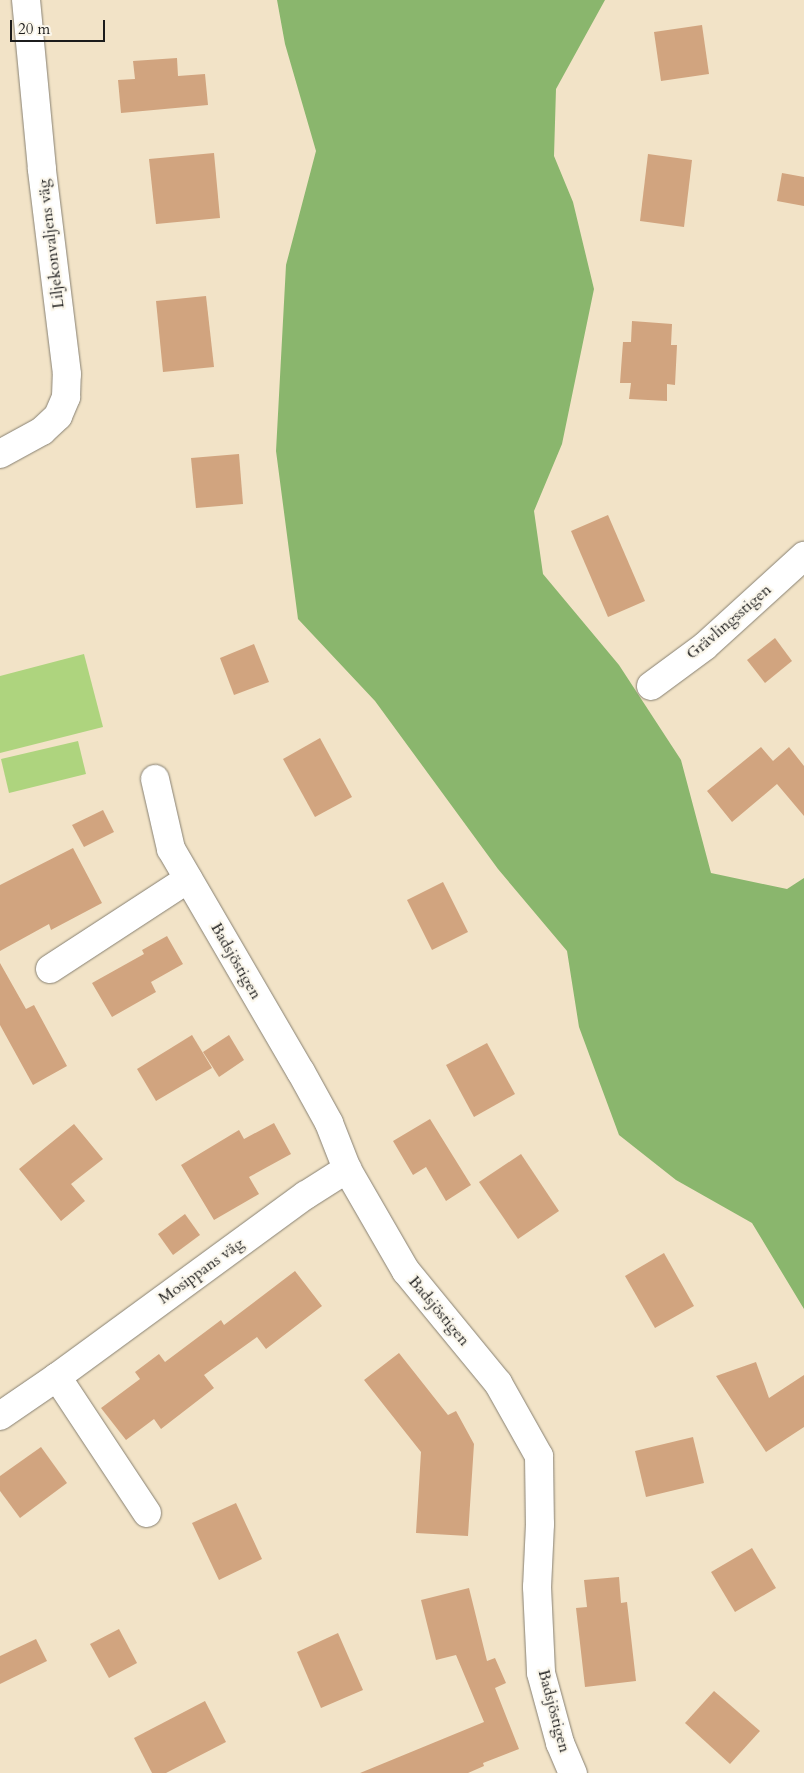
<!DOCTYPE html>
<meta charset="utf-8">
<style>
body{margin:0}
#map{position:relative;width:804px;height:1773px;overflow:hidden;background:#f2e3c7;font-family:Cardo,serif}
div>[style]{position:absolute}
.green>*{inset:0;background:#aed47e}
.forest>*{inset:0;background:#8ab66d}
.building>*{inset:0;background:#d1a47f}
.roads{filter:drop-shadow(0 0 1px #878072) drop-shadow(0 0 1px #878072)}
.minor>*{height:28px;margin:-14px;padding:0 14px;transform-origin:14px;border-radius:14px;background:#fff}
span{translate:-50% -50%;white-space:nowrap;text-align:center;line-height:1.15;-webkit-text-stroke:4.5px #fbf7ec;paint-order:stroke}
.street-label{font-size:16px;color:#1c1c1c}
.scale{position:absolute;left:10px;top:20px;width:95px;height:22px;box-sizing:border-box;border:2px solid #1c1c1c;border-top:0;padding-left:6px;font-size:15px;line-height:18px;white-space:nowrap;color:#1c1c1c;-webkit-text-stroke:4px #fbf7ec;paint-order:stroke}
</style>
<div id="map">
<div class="green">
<i style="clip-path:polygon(84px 654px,103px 727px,0 753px,0 676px)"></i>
<i style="clip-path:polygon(78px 741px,86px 774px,9px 793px,1px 759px)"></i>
</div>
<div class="forest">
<i style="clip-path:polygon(277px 0,605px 0,556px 89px,554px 156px,573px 202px,594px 289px,562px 444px,534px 511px,543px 574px,619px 665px,681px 760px,711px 873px,787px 889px,804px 878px,804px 1309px,752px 1223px,676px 1180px,619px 1135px,579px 1027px,567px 951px,498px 869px,375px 701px,298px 619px,276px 451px,286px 265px,316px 151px,285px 44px)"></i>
</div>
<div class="building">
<i style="clip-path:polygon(702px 25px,709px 74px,661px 81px,654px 32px)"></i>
<i style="clip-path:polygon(177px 58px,178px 76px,205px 74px,208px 105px,121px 113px,118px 80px,135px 79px,133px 61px)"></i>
<i style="clip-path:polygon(214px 153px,220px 218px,156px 224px,149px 159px)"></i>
<i style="clip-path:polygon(648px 154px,692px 160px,684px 227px,640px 221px)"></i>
<i style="clip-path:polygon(782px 173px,804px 177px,804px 206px,777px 201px)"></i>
<i style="clip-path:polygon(206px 296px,214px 367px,163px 372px,156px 301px)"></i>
<i style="clip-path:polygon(632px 321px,672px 324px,671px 345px,677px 345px,675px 385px,667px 384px,667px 401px,629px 399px,631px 383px,620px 383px,623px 342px,631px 342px)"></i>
<i style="clip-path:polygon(239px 454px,243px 504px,196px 508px,191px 458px)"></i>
<i style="clip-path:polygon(608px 515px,645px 601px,608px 617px,571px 531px)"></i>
<i style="clip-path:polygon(775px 638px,792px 661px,765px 683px,747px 660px)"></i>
<i style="clip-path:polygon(254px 644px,269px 682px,234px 695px,220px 658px)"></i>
<i style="clip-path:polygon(320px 738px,352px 797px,315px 817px,283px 759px)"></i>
<i style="clip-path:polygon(761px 747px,773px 761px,789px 747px,804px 766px,804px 816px,777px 784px,732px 822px,707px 791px)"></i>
<i style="clip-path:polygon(103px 810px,114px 832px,84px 847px,72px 825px)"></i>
<i style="clip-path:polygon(73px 848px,102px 903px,51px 930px,49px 924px,0 951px,0 885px)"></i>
<i style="clip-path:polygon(443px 882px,468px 932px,432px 950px,407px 900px)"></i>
<i style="clip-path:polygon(167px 936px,183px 964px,151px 982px,156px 992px,112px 1017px,92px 983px,144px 954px,142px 950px)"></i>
<i style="clip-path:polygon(0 963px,26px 1009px,34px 1005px,67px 1066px,33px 1085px,0 1025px)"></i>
<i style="clip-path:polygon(192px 1035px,212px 1068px,156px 1101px,137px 1069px)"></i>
<i style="clip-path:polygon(229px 1035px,244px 1060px,219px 1077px,203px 1052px)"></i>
<i style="clip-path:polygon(487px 1043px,515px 1094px,474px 1117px,446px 1065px)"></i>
<i style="clip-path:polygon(430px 1119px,471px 1185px,446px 1201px,426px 1167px,413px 1175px,393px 1141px)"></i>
<i style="clip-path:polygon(274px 1123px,291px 1154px,249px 1177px,259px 1194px,214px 1220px,181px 1165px,239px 1130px,244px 1139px)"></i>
<i style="clip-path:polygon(74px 1124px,103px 1159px,71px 1184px,85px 1201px,61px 1221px,19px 1169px)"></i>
<i style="clip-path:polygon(521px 1154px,559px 1211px,518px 1239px,479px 1182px)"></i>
<i style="clip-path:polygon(185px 1214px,200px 1235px,173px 1255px,158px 1234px)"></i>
<i style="clip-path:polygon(664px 1253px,694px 1306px,655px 1328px,625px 1276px)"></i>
<i style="clip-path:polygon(295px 1271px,322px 1306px,266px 1349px,257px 1337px,204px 1375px,214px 1388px,161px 1429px,154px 1419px,126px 1440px,101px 1408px,140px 1379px,135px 1372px,159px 1354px,165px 1362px,221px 1320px,224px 1325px)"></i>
<i style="clip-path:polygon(399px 1353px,448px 1415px,456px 1411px,474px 1444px,468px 1536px,416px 1533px,421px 1452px,364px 1380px)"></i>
<i style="clip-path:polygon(756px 1362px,769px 1398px,804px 1375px,804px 1427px,766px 1452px,716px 1376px)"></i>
<i style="clip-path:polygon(693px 1437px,704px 1483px,646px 1497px,635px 1451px)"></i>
<i style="clip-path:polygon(41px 1447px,67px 1483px,20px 1518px,0 1491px,0 1476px)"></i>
<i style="clip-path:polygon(236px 1503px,262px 1559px,219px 1580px,192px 1523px)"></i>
<i style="clip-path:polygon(752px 1548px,776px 1588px,735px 1612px,711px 1572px)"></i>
<i style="clip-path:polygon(619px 1577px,621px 1603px,627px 1602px,636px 1681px,585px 1687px,576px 1608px,587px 1607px,584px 1580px)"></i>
<i style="clip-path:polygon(469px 1588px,487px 1661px,495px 1658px,506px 1683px,495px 1688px,519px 1749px,483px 1763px,484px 1766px,468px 1773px,360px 1773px,484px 1722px,456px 1655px,436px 1660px,421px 1600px)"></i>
<i style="clip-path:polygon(119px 1629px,137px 1663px,109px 1678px,90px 1644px)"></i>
<i style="clip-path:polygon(338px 1633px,363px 1690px,321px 1708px,297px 1652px)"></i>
<i style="clip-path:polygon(36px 1639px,47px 1661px,0 1684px,0 1656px)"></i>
<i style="clip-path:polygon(714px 1691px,760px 1731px,730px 1764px,685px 1723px)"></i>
<i style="clip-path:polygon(205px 1701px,226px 1742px,166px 1773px,152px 1773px,134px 1738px)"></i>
</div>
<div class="roads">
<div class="minor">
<i style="left:0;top:454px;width:48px;rotate:-28.7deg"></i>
<i style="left:42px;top:431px;width:22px;rotate:-43deg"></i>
<i style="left:58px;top:416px;width:21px;rotate:-67deg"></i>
<i style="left:66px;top:397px;width:23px;rotate:-88deg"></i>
<i style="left:67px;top:374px;width:207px;rotate:-97deg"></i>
<i style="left:42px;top:169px;width:170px;rotate:-95.4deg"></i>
<i style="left:651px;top:686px;width:67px;rotate:-36.5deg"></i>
<i style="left:705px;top:646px;width:134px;rotate:-42.3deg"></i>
<i style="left:155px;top:779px;width:72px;rotate:77.1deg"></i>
<i style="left:171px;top:849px;width:258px;rotate:59.8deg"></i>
<i style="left:301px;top:1072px;width:58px;rotate:61.2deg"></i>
<i style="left:329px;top:1123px;width:49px;rotate:68.6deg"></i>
<i style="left:347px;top:1169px;width:118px;rotate:60deg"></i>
<i style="left:406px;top:1271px;width:145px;rotate:50.6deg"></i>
<i style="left:498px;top:1383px;width:84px;rotate:60.7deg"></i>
<i style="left:539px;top:1456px;width:68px;rotate:89.2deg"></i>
<i style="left:540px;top:1524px;width:63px;rotate:92.7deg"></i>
<i style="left:537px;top:1587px;width:86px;rotate:87.3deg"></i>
<i style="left:541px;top:1673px;width:73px;rotate:74.8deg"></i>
<i style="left:560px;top:1743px;width:33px;rotate:67deg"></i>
<i style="left:50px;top:969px;width:165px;rotate:-33.1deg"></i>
<i style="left:57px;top:1377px;width:163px;rotate:56.5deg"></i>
<i style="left:0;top:1416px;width:69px;rotate:-34.4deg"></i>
<i style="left:57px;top:1377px;width:308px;rotate:-36.2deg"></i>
<i style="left:306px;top:1195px;width:49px;rotate:-32.4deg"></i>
</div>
</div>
<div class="street-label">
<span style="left:51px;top:244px;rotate:-97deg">Liljekonvaljens väg</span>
<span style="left:729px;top:622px;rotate:-41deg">Grävlingsstigen</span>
<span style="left:236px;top:961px;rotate:60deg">Badsjöstigen</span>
<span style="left:201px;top:1271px;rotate:-36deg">Mosippans väg</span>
<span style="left:439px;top:1311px;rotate:50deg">Badsjöstigen</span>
<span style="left:554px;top:1711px;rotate:75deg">Badsjöstigen</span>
</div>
<div class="scale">20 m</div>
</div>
